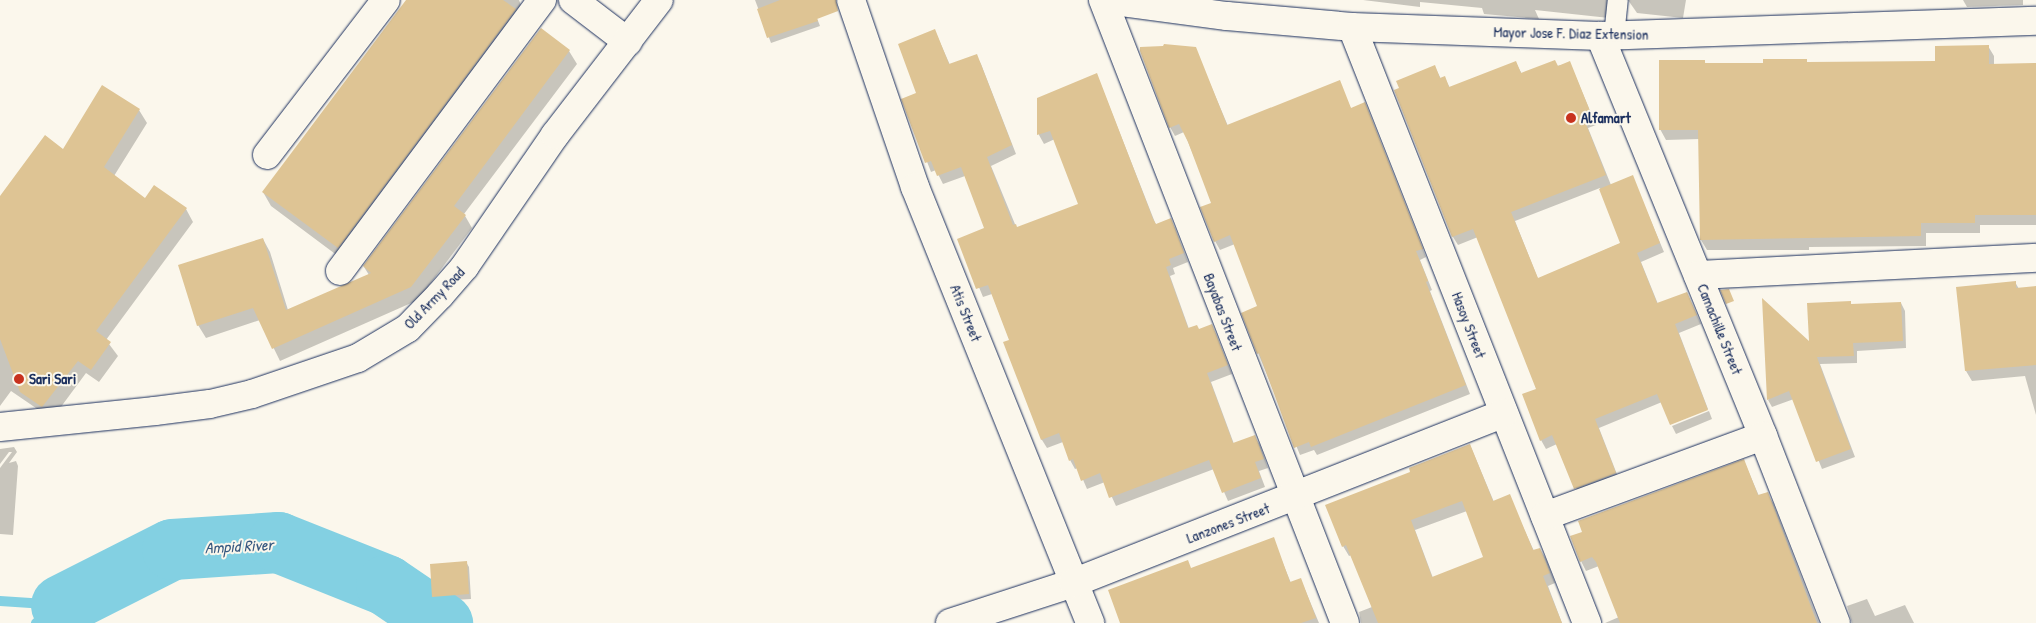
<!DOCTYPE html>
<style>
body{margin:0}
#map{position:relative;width:2036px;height:623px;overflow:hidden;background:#fbf7ec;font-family:"Patrick Hand",sans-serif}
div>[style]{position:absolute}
.shadow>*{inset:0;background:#0003}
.stream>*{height:10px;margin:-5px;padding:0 5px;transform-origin:5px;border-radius:5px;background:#83d0e2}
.river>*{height:61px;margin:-30.5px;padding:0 30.5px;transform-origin:30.5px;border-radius:30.5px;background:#83d0e2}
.building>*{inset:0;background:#dec494}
.roads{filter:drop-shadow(0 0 1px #1b2f5e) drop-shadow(0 0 1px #1b2f5e)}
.service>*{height:20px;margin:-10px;padding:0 10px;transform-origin:10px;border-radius:10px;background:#fbf7ec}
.minor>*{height:28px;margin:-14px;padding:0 14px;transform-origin:14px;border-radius:14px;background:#fbf7ec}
.tertiary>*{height:28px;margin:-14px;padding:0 14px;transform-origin:14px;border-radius:14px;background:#fbf7ec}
.dots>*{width:14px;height:14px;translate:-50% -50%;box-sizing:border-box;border:2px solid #fbf7ec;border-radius:50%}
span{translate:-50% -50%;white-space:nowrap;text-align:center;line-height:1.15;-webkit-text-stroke:4px #fbf7ec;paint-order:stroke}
.street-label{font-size:15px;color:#1b2f5e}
.poi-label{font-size:15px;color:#1b2f5e;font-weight:700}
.left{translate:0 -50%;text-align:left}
.water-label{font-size:16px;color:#35577f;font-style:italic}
</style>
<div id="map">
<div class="shadow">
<i style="clip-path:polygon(407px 0,519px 0,521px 5px,516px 12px,523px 25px,346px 262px,271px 206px,263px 192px)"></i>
<i style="clip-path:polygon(755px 0,810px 0,820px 26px,771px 43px)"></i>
<i style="clip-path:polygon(1363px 0,1621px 0,1609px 18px,1535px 10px,1539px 19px,1484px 14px,1482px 8px,1420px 2px,1420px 7px)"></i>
<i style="clip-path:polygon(1628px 0,1686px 0,1683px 18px,1637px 13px)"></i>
<i style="clip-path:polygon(1963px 0,2023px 0,2023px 5px,1967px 7px)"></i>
<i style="clip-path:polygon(541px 30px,569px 51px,577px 64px,464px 214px,472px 228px,418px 300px,280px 361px,260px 320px,206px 338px,198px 325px,263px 239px,270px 252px,288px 310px,369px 275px,364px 267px)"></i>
<i style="clip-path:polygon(935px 31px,950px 65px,976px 55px,981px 64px,1016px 154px,991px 166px,1017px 229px,1080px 205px,1055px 139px,1044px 144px,1039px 135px,1039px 99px,1097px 75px,1156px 225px,1170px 220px,1175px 228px,1188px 262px,1173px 268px,1175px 274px,1170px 276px,1189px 329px,1199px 330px,1211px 325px,1216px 334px,1232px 374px,1211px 382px,1234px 444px,1254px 436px,1260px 445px,1268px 468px,1259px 471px,1265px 487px,1228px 501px,1214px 469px,1116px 506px,1105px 482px,1087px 489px,1078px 468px,1075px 469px,1070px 460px,1063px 442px,1047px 448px,1042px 440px,1010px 341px,992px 294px,983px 297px,959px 239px,986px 229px,965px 176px,943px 184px,936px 170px,931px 172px,903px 100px,918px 94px)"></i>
<i style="clip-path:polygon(1988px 46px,1994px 56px,1994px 65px,2036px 64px,2036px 225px,1980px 225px,1980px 233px,1926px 233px,1926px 246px,1809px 247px,1809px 250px,1707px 250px,1701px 240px,1700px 139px,1666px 140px,1660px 129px,1704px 61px,1706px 64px,1764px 64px,1806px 60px,1808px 64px,1936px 62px)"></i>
<i style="clip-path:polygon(1195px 48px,1228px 126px,1339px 82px,1351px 109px,1364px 104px,1426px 257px,1420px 260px,1432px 290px,1430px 291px,1470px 394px,1317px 455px,1314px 450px,1300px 455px,1258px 353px,1259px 307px,1235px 244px,1220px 250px,1215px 241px,1213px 203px,1184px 132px,1175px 136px,1170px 127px)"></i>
<i style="clip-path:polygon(evenodd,1516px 63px,1522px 74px,1570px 63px,1596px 125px,1588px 128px,1611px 185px,1632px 176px,1664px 252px,1641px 262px,1658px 304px,1687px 293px,1701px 324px,1679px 333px,1708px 409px,1671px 424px,1662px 402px,1599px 428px,1620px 482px,1580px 497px,1557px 444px,1546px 449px,1541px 440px,1538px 389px,1478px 237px,1458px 245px,1453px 237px,1435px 67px,1441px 79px,1445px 78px,1450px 88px,1516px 63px,1600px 188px,1621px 243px,1538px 279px,1515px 221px,1600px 188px)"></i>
<i style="clip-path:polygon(139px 110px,147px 123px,114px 176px,145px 199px,186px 209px,193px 222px,106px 340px,118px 356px,99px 382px,86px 373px,52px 419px,11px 391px,0 406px,0 198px,63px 150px)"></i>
<i style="clip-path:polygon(2015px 282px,2019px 289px,2036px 287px,2036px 415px,2025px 376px,1972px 381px,1966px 371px,1958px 288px)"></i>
<i style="clip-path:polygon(1850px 302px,1852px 305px,1901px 303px,1905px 311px,1906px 348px,1857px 351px,1857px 363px,1820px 364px,1855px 457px,1822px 469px,1794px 399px,1772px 407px,1768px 400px,1810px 344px)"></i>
<i style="clip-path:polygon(1709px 411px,1712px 419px,1676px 434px,1672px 426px)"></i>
<i style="clip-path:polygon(evenodd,1470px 445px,1494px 502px,1509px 496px,1534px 551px,1540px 549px,1546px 559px,1555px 583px,1548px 586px,1562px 623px,1361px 623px,1359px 612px,1372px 607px,1352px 555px,1349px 556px,1343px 546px,1412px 472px,1470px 445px,1467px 511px,1485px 558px,1433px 578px,1415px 530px,1467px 511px)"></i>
<i style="clip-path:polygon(14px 447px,17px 452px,9px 463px,16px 461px,18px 466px,13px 535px,0 534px,0 468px,12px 452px,9px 452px,0 464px,0 449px)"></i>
<i style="clip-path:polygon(1744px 461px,1759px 496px,1767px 493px,1773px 503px,1819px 623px,1605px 623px,1619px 617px,1599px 566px,1586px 571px,1581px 561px)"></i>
<i style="clip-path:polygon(1273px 539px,1291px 583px,1301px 580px,1319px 623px,1121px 623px,1191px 569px)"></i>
<i style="clip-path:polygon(466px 562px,469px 567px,471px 599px,436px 601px,433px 596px)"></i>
<i style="clip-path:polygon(1867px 599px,1875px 616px,1905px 605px,1914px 623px,1852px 623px,1847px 606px)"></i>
</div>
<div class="stream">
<i style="left:0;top:601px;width:61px;rotate:3.8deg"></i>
<i style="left:36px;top:623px;width:31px;rotate:-36deg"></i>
</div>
<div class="river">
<i style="left:61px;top:605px;width:124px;rotate:-26.8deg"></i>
<i style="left:172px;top:549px;width:106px;rotate:-3.8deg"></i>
<i style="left:278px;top:542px;width:116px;rotate:21.7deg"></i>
<i style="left:386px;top:585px;width:68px;rotate:34.2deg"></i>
</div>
<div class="building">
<i style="clip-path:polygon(406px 0,503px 0,516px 9px,338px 248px,262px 192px)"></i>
<i style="clip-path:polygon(780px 0,836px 0,838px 11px,817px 19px,818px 21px,767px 38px,757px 9px)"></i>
<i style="clip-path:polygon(541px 28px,570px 50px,454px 206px,466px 215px,411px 287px,272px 349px,253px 308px,197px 326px,178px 265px,263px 238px,286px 310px,371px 273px,363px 266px)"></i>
<i style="clip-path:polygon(935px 29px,949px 64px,977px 54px,1012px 145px,987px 157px,1013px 225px,1016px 224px,1017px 227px,1078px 204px,1050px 131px,1037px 135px,1037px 98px,1097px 73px,1153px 219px,1156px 224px,1171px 218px,1184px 253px,1169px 259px,1171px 265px,1166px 267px,1188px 328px,1197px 325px,1199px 329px,1212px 324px,1228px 365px,1207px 373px,1233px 443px,1255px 435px,1264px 459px,1255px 462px,1261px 478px,1222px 493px,1209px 460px,1109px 498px,1100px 473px,1081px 481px,1073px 459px,1069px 461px,1059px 433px,1041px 440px,1003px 342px,1009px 340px,988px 285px,976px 289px,957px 239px,984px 228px,961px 167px,937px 176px,931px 161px,925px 163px,901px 99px,916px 93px,898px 44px)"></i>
<i style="clip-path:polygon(1164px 44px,1196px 47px,1227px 125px,1340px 80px,1351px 108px,1365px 102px,1423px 249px,1416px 251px,1428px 281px,1426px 282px,1466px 385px,1311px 447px,1309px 442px,1294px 448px,1259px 353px,1257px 354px,1241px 313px,1257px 306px,1230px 235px,1214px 242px,1200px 207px,1211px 203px,1188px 142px,1179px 124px,1169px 128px,1140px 51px,1140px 47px,1163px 46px)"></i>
<i style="clip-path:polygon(1989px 45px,1989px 64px,2036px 63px,2036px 215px,1975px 215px,1975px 223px,1921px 223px,1921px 236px,1700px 240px,1698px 130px,1659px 130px,1659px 60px,1705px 60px,1705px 63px,1763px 63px,1763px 59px,1807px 59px,1807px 62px,1935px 61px,1935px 46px)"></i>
<i style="clip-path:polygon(1555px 60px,1558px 66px,1570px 61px,1592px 116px,1584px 119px,1606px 175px,1511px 212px,1538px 278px,1620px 243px,1599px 189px,1633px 175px,1660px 243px,1637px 253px,1657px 303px,1687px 292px,1697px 315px,1675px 324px,1708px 410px,1670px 425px,1657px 394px,1595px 419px,1616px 473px,1574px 489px,1552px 435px,1540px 441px,1522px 394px,1536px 389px,1473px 229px,1452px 237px,1394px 90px,1399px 88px,1396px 81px,1435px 65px,1440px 78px,1445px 76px,1449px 87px,1516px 61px,1521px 73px)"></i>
<i style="clip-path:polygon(102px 85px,140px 109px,104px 167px,145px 198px,154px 185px,187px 208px,96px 331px,111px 342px,91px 370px,78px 361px,42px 407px,20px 392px,0 339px,0 196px,45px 135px,63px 149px)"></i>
<i style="clip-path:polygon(2016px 281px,2016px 288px,2036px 286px,2036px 365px,1965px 371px,1956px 287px)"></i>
<i style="clip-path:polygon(1729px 289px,1734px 301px,1726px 304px,1720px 290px)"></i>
<i style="clip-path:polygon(1762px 298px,1809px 341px,1807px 303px,1851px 301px,1851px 304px,1901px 302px,1903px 341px,1853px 343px,1854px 356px,1817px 357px,1840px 423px,1841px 423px,1851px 449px,1816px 462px,1789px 391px,1767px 400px)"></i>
<i style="clip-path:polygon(evenodd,1470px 444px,1493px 501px,1510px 494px,1533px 550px,1540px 548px,1550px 573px,1543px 576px,1562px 623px,1378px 623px,1346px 545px,1342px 547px,1325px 505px,1410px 472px,1409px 468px,1470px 444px,1462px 501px,1483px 557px,1432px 577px,1411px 520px,1462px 501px)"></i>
<i style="clip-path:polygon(1744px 459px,1758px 495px,1768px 492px,1817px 623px,1620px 623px,1596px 562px,1592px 557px,1580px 562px,1570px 536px,1582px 532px,1578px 521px)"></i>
<i style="clip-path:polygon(1274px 537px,1290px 582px,1301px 578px,1316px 618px,1301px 623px,1120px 623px,1108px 590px,1188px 560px,1191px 568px)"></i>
<i style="clip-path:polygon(467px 561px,469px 594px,432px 597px,430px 564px)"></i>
</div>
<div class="roads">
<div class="service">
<i style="left:1614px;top:36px;width:36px;rotate:-84deg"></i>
</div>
<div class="minor">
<i style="left:573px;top:0;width:69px;rotate:37.4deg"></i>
<i style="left:851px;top:0;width:198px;rotate:71.1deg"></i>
<i style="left:915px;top:187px;width:470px;rotate:68.1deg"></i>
<i style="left:1103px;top:0;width:668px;rotate:68.77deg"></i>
<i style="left:1352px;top:27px;width:641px;rotate:68.48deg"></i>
<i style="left:1600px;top:36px;width:432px;rotate:67.8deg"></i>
<i style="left:1763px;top:436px;width:201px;rotate:68.7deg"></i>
<i style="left:267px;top:155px;width:195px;rotate:-52.5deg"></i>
<i style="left:340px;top:271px;width:338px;rotate:-53.3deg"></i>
<i style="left:1698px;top:275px;width:338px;rotate:-2.9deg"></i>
<i style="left:1545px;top:516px;width:232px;rotate:-20.2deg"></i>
<i style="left:950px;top:623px;width:129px;rotate:-18deg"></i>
<i style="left:1073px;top:583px;width:463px;rotate:-21.5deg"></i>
</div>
<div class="tertiary">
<i style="left:1107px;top:0;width:121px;rotate:7.6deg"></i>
<i style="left:1227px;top:16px;width:125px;rotate:5deg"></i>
<i style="left:1352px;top:27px;width:248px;rotate:2.1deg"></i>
<i style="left:1600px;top:36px;width:436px;rotate:-2deg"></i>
<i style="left:0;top:427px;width:156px;rotate:-5.9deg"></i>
<i style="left:155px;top:411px;width:55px;rotate:-7.3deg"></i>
<i style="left:210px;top:404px;width:43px;rotate:-13.4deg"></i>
<i style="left:252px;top:394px;width:112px;rotate:-18.8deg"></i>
<i style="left:358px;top:358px;width:58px;rotate:-31deg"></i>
<i style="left:408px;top:328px;width:46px;rotate:-45.9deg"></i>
<i style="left:440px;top:295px;width:38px;rotate:-49deg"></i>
<i style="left:465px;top:266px;width:159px;rotate:-55.5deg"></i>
<i style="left:555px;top:135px;width:170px;rotate:-52.4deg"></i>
</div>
</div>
<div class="dots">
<i style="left:1571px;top:118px;background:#c8321e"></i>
<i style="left:19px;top:379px;background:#c8321e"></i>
</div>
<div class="street-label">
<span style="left:1571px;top:33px;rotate:1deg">Mayor Jose F. Diaz Extension</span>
<span style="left:434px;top:298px;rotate:-46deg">Old Army Road</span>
<span style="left:1223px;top:312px;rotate:69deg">Bayabas Street</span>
<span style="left:966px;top:313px;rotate:68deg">Atis Street</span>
<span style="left:1469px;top:325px;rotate:69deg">Hasoy Street</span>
<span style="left:1720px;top:329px;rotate:68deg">Camachille Street</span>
<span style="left:1228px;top:523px;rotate:-21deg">Lanzones Street</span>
</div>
<div class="poi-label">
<span class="left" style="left:1581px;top:118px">Alfamart</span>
<span class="left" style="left:29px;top:379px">Sari Sari</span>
</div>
<div class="water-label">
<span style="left:239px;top:546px;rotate:-3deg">Ampid River</span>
</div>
</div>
